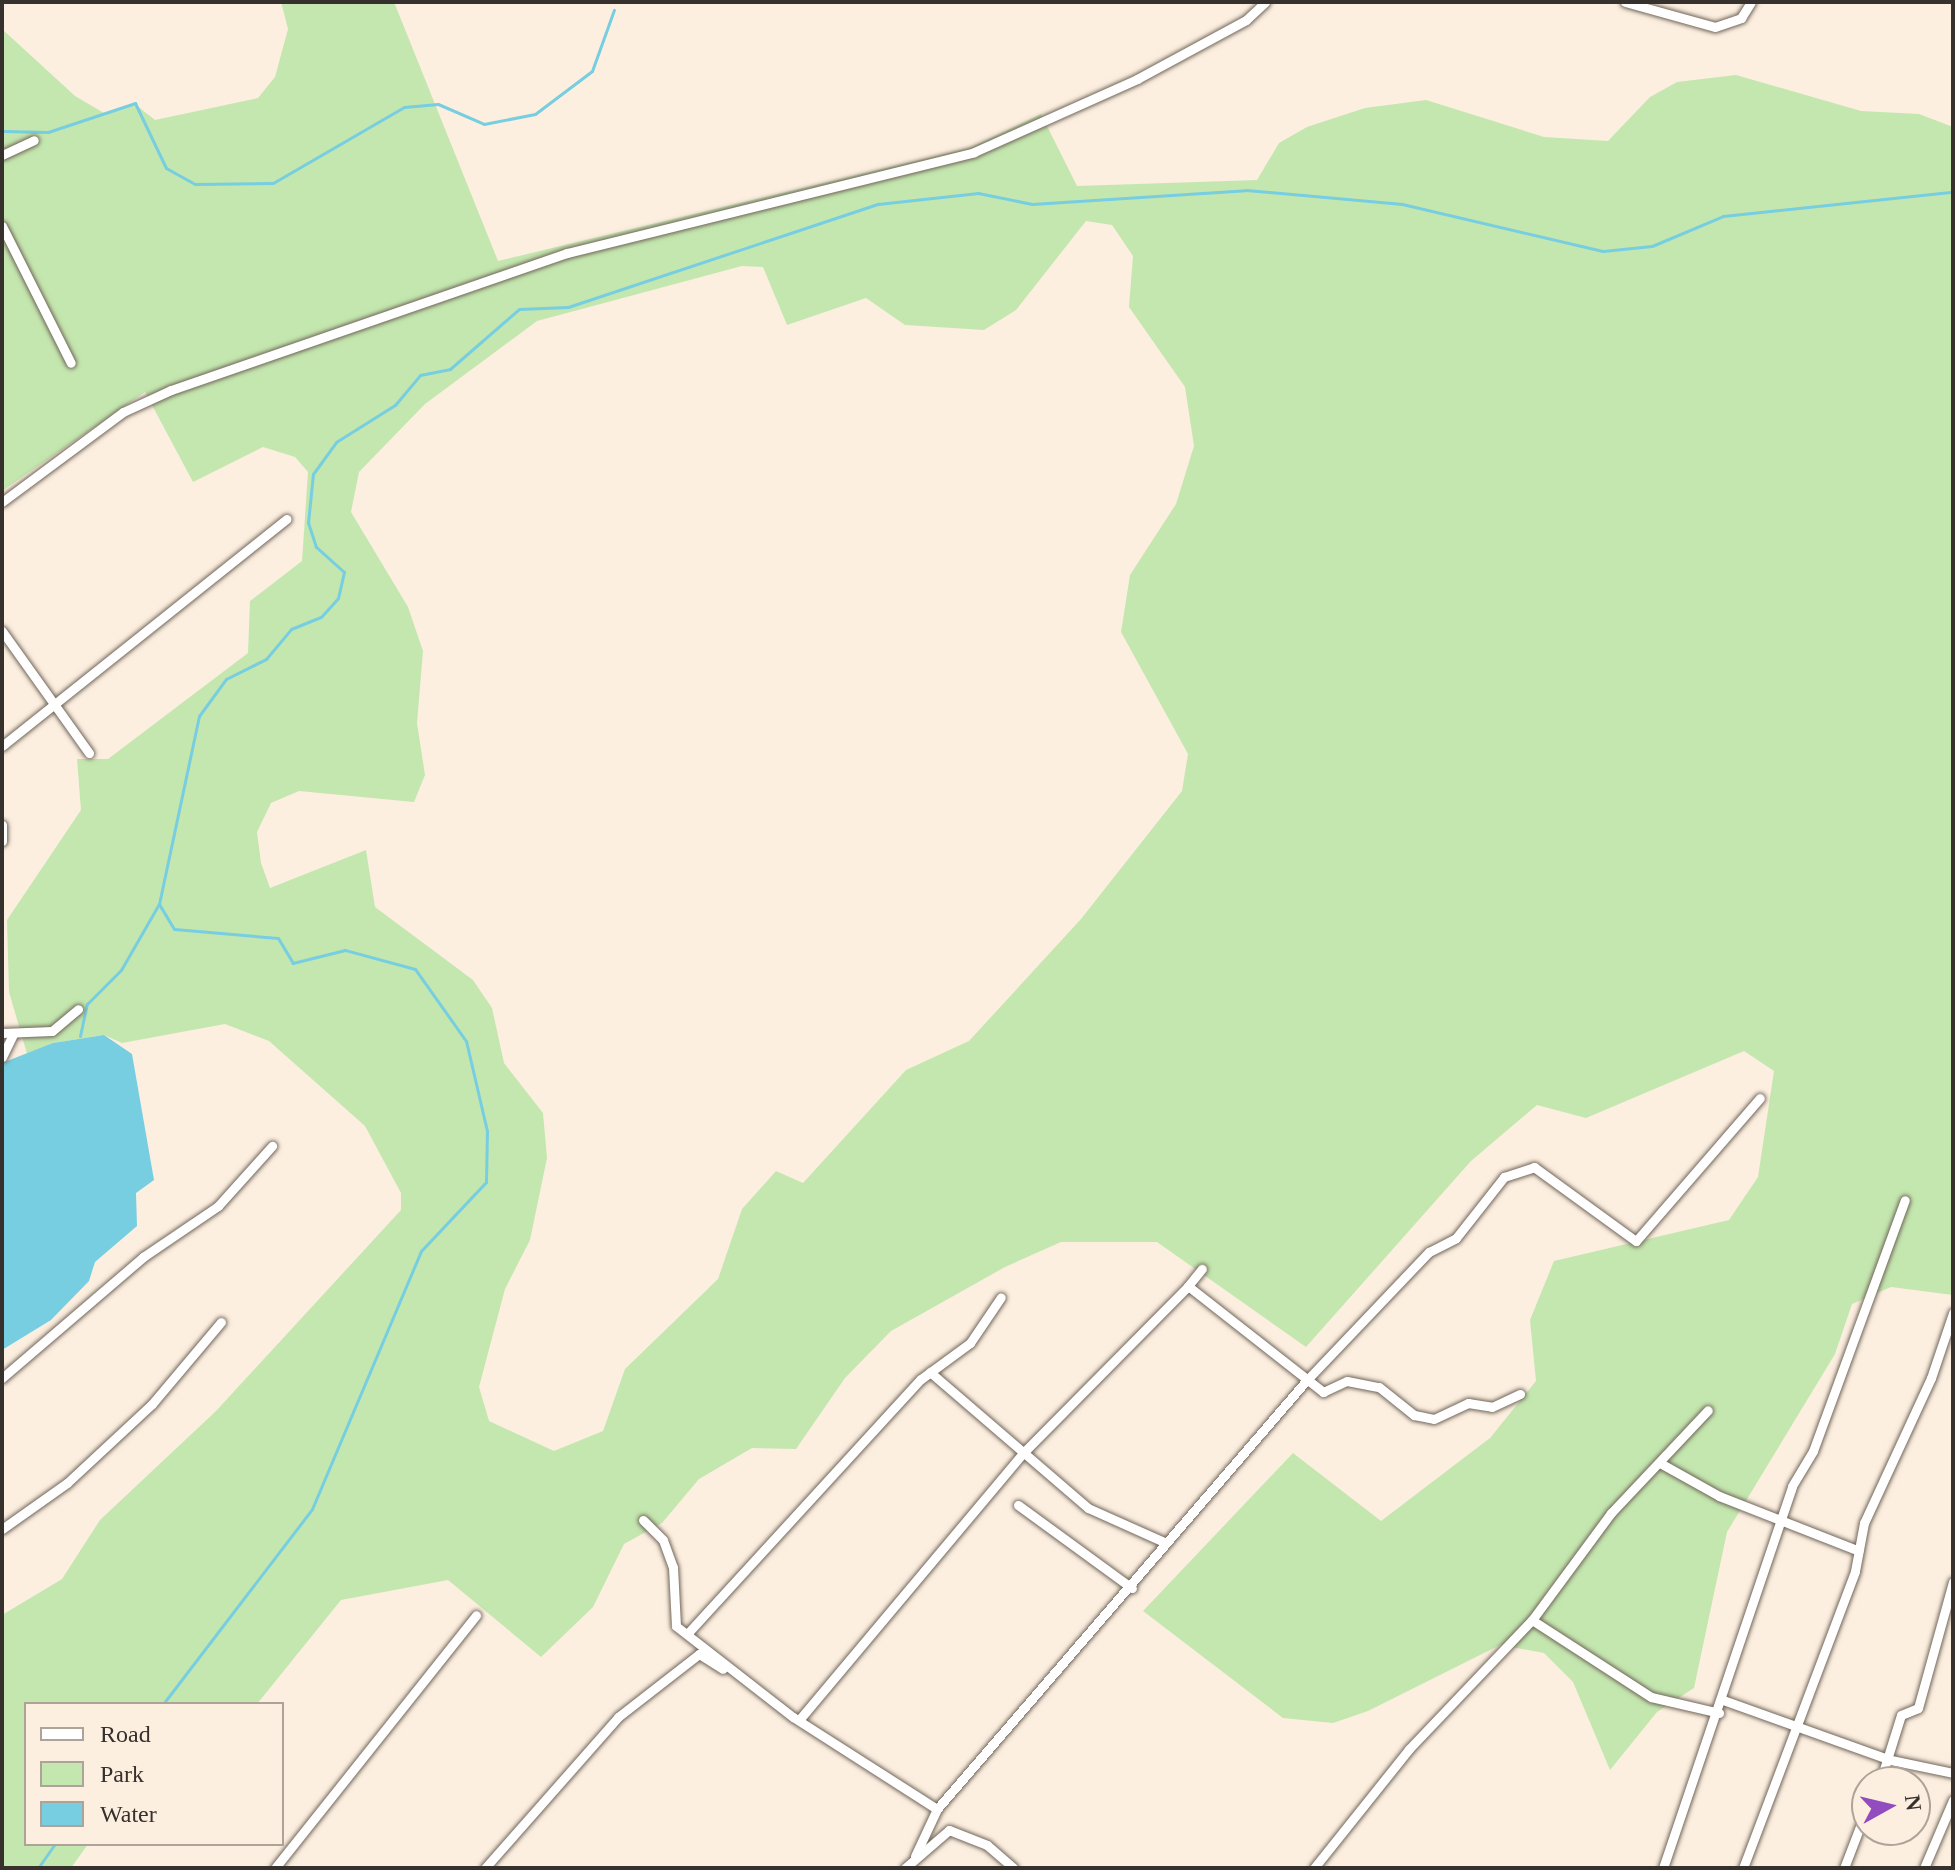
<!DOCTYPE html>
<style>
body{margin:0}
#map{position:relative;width:1955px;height:1870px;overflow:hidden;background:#fcefe0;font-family:Georgia,serif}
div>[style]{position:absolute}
.green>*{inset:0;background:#c4e7af}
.water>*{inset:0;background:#77cee1}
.stream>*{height:3px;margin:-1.5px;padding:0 1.5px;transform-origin:1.5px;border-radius:1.5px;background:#77cee1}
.roads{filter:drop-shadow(0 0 2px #71665a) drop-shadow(0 0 2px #71665a)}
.minor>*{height:9px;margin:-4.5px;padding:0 4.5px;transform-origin:4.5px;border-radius:4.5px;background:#fff}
span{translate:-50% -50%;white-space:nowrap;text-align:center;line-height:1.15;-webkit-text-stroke:6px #fcefe0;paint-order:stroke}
.frame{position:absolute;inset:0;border:4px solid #36312c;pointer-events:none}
.legend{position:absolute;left:24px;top:1702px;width:260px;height:144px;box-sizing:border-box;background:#fcefe0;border:2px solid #ada398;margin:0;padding:10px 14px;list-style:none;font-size:24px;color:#36312c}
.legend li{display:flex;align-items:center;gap:16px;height:40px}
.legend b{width:40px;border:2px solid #ada398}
.north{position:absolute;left:1851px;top:1766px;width:80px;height:80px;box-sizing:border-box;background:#fcefe0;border:2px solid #ada398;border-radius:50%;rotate:82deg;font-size:22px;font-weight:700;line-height:32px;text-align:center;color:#36312c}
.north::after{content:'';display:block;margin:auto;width:28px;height:36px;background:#934cbf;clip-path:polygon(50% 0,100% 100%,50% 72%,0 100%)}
</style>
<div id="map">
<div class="green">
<i style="clip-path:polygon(evenodd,281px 2px,394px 2px,498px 261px,970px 148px,1041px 114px,1077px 186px,1257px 180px,1279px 143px,1307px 127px,1365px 108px,1426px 100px,1544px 137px,1608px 141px,1650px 97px,1677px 82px,1736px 75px,1861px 111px,1919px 114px,1953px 127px,1953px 1295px,1891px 1287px,1852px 1304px,1835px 1354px,1727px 1532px,1694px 1688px,1657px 1712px,1610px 1770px,1573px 1682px,1544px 1653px,1500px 1645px,1368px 1711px,1333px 1723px,1283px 1718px,1143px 1611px,1293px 1453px,1381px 1521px,1490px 1438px,1536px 1381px,1530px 1320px,1554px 1261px,1729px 1220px,1758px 1177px,1774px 1071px,1744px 1051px,1586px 1118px,1537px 1105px,1471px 1161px,1306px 1347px,1157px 1242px,1061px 1242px,1005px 1267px,891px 1331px,845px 1378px,796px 1449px,752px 1448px,699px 1479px,662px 1523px,624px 1544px,593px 1607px,541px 1657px,448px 1580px,341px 1600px,257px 1704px,26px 1704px,26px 1844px,88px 1844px,71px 1868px,2px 1868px,2px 1615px,62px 1579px,100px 1520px,216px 1411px,401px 1210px,401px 1193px,365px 1126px,269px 1041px,225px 1024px,122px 1043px,104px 1035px,53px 1043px,28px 1057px,9px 992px,7px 920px,81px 810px,77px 759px,108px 759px,248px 653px,250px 601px,302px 561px,308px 472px,295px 457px,263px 447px,193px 482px,145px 392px,2px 491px,2px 29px,75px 96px,104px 113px,136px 105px,155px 120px,258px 98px,275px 77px,288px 29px,281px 2px,1086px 221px,1112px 225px,1133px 256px,1129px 307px,1185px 387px,1194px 446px,1176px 504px,1130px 575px,1121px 632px,1188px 754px,1182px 791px,1081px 919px,969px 1041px,906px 1070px,803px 1183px,776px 1171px,742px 1209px,718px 1279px,625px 1369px,603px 1431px,554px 1451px,489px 1421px,479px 1387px,505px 1289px,530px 1240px,547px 1158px,543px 1113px,504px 1063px,492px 1008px,473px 980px,375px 907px,366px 850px,270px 888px,261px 863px,257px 832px,271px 803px,299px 791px,414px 802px,425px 775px,417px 723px,423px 651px,408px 607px,351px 512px,359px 472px,425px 404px,537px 321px,742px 266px,763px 267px,787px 325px,866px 298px,905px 325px,984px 330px,1016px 310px,1086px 221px)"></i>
</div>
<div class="water">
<i style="clip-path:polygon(104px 1035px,132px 1054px,154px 1180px,136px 1193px,137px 1226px,95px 1262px,89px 1281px,51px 1320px,2px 1350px,2px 1063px,53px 1043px)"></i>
</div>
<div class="stream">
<i style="left:2px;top:131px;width:46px;rotate:1.2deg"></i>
<i style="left:48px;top:132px;width:92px;rotate:-18.4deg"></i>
<i style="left:135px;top:103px;width:72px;rotate:64.5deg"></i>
<i style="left:166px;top:168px;width:33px;rotate:29deg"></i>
<i style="left:195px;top:184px;width:78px;rotate:-0.7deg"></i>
<i style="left:273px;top:183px;width:151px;rotate:-30.1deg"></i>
<i style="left:404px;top:107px;width:34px;rotate:-5deg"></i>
<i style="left:438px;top:104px;width:50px;rotate:23.5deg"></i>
<i style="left:484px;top:124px;width:52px;rotate:-11.1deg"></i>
<i style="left:535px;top:114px;width:71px;rotate:-37deg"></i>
<i style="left:592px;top:71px;width:65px;rotate:-70.2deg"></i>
<i style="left:80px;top:1036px;width:33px;rotate:-78deg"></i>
<i style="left:87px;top:1004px;width:48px;rotate:-45deg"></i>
<i style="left:121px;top:970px;width:76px;rotate:-60.1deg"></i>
<i style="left:163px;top:1704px;width:245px;rotate:-52.6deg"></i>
<i style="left:312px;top:1509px;width:280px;rotate:-67.1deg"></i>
<i style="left:421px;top:1251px;width:95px;rotate:-46.7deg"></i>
<i style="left:486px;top:1182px;width:51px;rotate:-88.9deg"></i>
<i style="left:487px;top:1131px;width:92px;rotate:-103.1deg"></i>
<i style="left:466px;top:1041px;width:88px;rotate:-125.3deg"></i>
<i style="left:415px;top:969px;width:73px;rotate:-164.8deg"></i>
<i style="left:345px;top:950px;width:54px;rotate:166deg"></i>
<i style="left:293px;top:963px;width:29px;rotate:-121deg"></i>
<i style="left:278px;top:938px;width:104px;rotate:-175.1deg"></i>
<i style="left:174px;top:929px;width:29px;rotate:-121deg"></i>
<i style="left:159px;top:904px;width:192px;rotate:-78deg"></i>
<i style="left:199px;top:716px;width:46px;rotate:-53.9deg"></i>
<i style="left:226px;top:679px;width:45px;rotate:-26.6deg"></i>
<i style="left:266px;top:659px;width:39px;rotate:-50deg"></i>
<i style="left:291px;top:629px;width:32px;rotate:-22deg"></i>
<i style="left:321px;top:617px;width:25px;rotate:-48deg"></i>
<i style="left:338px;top:598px;width:27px;rotate:-77deg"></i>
<i style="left:344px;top:572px;width:38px;rotate:-138deg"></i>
<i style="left:316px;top:547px;width:25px;rotate:-108deg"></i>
<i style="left:308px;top:523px;width:49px;rotate:-84.2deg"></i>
<i style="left:313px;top:474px;width:39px;rotate:-54deg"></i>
<i style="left:336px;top:442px;width:70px;rotate:-32.1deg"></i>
<i style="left:395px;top:405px;width:39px;rotate:-50deg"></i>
<i style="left:420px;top:375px;width:31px;rotate:-11deg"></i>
<i style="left:450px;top:369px;width:91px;rotate:-41deg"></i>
<i style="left:519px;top:309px;width:49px;rotate:-2.3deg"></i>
<i style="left:568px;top:307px;width:327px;rotate:-18.4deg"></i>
<i style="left:878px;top:204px;width:101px;rotate:-6.3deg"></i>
<i style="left:978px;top:193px;width:55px;rotate:11.5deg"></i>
<i style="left:1032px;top:204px;width:214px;rotate:-3.7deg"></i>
<i style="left:1246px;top:190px;width:157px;rotate:5.1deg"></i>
<i style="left:1402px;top:204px;width:206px;rotate:13.2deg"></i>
<i style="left:1603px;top:251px;width:49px;rotate:-5.8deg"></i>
<i style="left:1652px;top:246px;width:77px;rotate:-22.9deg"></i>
<i style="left:1723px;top:216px;width:231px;rotate:-6deg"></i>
<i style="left:38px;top:1868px;width:29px;rotate:-55deg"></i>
</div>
<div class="roads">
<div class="minor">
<i style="left:1625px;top:2px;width:93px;rotate:15.5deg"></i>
<i style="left:1715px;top:27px;width:28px;rotate:-19deg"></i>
<i style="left:1741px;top:18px;width:19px;rotate:-58deg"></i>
<i style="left:2px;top:155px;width:35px;rotate:-25deg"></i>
<i style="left:2px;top:226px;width:153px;rotate:63.3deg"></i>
<i style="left:2px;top:502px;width:151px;rotate:-36.6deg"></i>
<i style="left:123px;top:412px;width:53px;rotate:-24.6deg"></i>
<i style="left:171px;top:390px;width:419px;rotate:-19.1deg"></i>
<i style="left:567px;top:253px;width:419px;rotate:-13.9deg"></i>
<i style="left:974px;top:152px;width:179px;rotate:-24.1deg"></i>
<i style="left:1137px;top:79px;width:124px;rotate:-28.4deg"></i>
<i style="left:1246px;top:20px;width:26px;rotate:-43deg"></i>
<i style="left:2px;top:631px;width:150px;rotate:54.5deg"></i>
<i style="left:2px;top:746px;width:364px;rotate:-38.6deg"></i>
<i style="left:2px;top:825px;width:16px;rotate:90deg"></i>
<i style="left:2px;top:1033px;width:50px;rotate:-2.3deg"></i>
<i style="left:52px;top:1031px;width:34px;rotate:-40deg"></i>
<i style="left:2px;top:1057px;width:25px;rotate:-64deg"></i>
<i style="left:1188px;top:1286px;width:22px;rotate:-51deg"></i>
<i style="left:930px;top:1372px;width:208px;rotate:40.7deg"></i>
<i style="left:1088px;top:1508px;width:83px;rotate:24.1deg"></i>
<i style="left:2px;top:1378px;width:186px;rotate:-40.6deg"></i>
<i style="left:143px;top:1257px;width:91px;rotate:-34.2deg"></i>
<i style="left:218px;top:1206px;width:81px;rotate:-48deg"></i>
<i style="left:1660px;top:1463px;width:68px;rotate:29.2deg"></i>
<i style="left:1719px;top:1496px;width:150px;rotate:21.4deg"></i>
<i style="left:1018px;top:1505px;width:141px;rotate:36.1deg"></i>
<i style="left:643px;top:1520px;width:28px;rotate:45deg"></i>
<i style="left:663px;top:1540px;width:29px;rotate:70deg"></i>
<i style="left:673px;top:1567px;width:59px;rotate:87.1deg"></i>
<i style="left:676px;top:1626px;width:148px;rotate:37.9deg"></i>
<i style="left:793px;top:1717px;width:171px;rotate:32.6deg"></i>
<i style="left:937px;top:1809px;width:52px;rotate:115.1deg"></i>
<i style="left:2px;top:1529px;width:80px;rotate:-35.3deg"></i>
<i style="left:67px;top:1483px;width:116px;rotate:-42.9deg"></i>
<i style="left:152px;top:1404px;width:107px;rotate:-49.9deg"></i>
<i style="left:1532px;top:1620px;width:142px;rotate:32.9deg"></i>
<i style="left:1651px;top:1697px;width:70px;rotate:13.2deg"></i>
<i style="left:687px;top:1634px;width:346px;rotate:-47.5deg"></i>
<i style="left:921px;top:1379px;width:61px;rotate:-36.3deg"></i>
<i style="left:970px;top:1343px;width:55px;rotate:-56deg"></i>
<i style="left:1723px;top:1700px;width:178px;rotate:19.7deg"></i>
<i style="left:1891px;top:1760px;width:63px;rotate:11.8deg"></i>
<i style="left:799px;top:1720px;width:350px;rotate:-50deg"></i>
<i style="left:1024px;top:1452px;width:233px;rotate:-45.3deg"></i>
<i style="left:1188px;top:1286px;width:172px;rotate:38.1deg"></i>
<i style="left:1323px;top:1392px;width:26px;rotate:-25deg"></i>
<i style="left:1347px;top:1381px;width:33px;rotate:11deg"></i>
<i style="left:1379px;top:1387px;width:45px;rotate:38.7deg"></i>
<i style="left:1414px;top:1415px;width:20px;rotate:11deg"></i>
<i style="left:1434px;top:1419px;width:38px;rotate:-25deg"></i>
<i style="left:1468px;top:1403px;width:24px;rotate:9deg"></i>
<i style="left:1492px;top:1407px;width:31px;rotate:-25deg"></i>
<i style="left:1880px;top:1782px;width:70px;rotate:-72.6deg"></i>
<i style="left:1901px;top:1715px;width:18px;rotate:-22deg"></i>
<i style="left:1918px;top:1708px;width:131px;rotate:-74.5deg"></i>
<i style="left:937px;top:1809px;width:564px;rotate:-49.24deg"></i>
<i style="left:1305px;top:1382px;width:180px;rotate:-46.4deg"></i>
<i style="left:1429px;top:1252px;width:30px;rotate:-27deg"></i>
<i style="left:1456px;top:1238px;width:78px;rotate:-51.8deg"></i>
<i style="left:1504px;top:1177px;width:32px;rotate:-18deg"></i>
<i style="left:1534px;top:1167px;width:126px;rotate:36deg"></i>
<i style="left:1636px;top:1241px;width:189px;rotate:-49.1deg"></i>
<i style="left:275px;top:1868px;width:323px;rotate:-51.5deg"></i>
<i style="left:485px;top:1868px;width:201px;rotate:-48.6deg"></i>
<i style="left:618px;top:1717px;width:103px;rotate:-37.9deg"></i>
<i style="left:699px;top:1654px;width:28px;rotate:32deg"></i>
<i style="left:905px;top:1868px;width:58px;rotate:-40.8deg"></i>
<i style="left:949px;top:1830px;width:41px;rotate:21.5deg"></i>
<i style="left:987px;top:1845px;width:35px;rotate:41deg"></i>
<i style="left:1314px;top:1868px;width:152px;rotate:-51.4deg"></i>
<i style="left:1409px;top:1749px;width:178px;rotate:-46.4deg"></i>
<i style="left:1532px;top:1620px;width:133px;rotate:-53.6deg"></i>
<i style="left:1611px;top:1513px;width:141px;rotate:-46.7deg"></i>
<i style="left:1663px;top:1868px;width:403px;rotate:-71.3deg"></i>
<i style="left:1792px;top:1486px;width:41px;rotate:-59deg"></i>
<i style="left:1813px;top:1451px;width:267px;rotate:-69.9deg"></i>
<i style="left:1743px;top:1868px;width:317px;rotate:-69.3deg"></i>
<i style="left:1855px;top:1571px;width:49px;rotate:-79.4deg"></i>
<i style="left:1864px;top:1523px;width:160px;rotate:-65.2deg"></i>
<i style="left:1931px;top:1378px;width:69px;rotate:-71.3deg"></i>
<i style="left:1844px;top:1868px;width:64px;rotate:-69deg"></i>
<i style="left:1924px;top:1868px;width:74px;rotate:-66.9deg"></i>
</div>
</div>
<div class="frame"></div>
<ul class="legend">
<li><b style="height:10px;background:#fff"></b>Road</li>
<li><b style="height:22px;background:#c4e7af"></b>Park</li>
<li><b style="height:22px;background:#77cee1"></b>Water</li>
</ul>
<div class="north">N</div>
</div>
